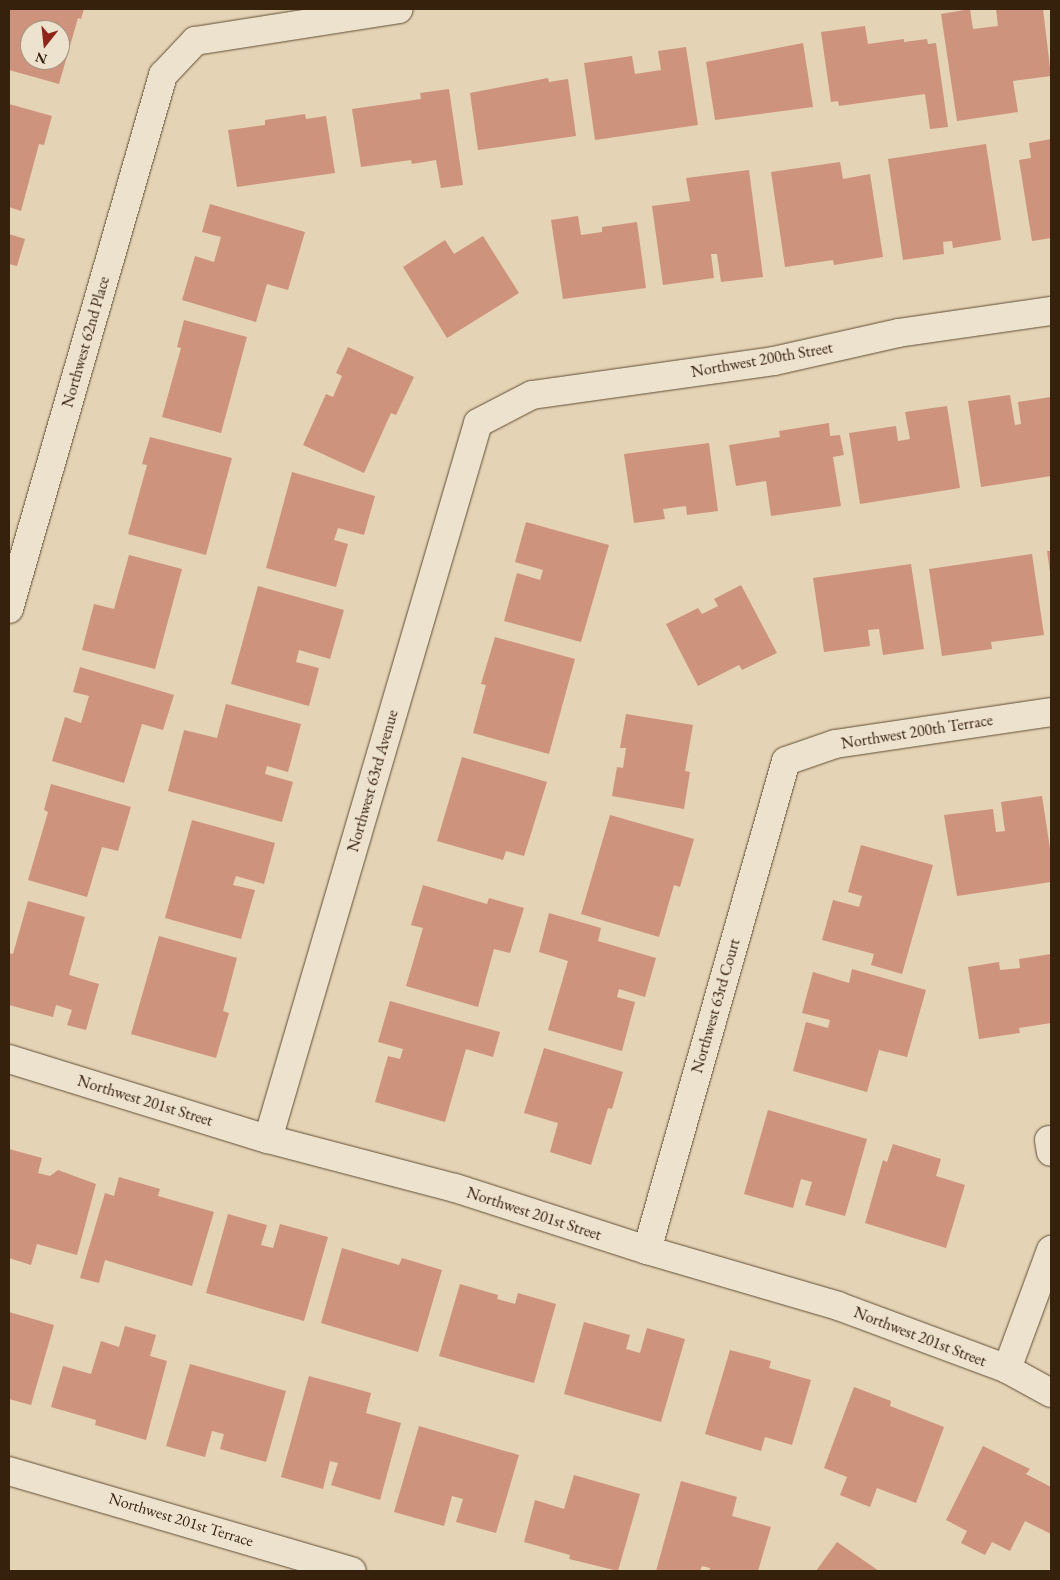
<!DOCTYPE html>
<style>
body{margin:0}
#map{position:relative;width:1060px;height:1580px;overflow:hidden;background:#e4d3b4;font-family:"EB Garamond",serif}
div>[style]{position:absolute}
.building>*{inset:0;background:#ce937c}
.roads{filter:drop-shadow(0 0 1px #614e36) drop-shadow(0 0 1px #614e36)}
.minor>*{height:28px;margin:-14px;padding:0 14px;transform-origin:14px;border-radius:14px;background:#ede2ce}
span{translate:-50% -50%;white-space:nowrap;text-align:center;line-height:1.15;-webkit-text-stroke:4px #ede2ce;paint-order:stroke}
.street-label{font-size:16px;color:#35210c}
.frame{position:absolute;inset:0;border:10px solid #35210c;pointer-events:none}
.north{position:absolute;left:20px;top:20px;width:50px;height:50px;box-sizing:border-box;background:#ede2ce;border:1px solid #a39580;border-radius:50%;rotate:196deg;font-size:14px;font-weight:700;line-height:20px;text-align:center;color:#35210c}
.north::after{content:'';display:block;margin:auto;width:18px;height:22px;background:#8f2418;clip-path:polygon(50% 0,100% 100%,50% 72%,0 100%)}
</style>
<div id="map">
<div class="building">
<i style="clip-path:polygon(evenodd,9px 9px,84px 9px,81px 19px,78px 18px,59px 84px,9px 70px,9px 9px,30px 30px,60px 30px,60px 60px,30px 60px,30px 30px)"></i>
<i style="clip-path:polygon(970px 9px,973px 29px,998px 26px,996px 9px,1043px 9px,1051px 76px,1013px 81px,1018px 112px,957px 121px,941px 14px)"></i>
<i style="clip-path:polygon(865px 26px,868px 44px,904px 39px,904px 42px,927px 39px,928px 44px,936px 43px,948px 127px,930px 129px,925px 94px,839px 106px,838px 101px,831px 102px,821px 32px)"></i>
<i style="clip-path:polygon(803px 43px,813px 107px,715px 120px,706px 62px)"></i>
<i style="clip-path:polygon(686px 47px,698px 125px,595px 140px,584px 63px,632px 56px,635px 74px,661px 70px,658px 51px)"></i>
<i style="clip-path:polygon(548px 78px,549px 82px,568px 79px,576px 136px,478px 150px,470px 93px)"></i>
<i style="clip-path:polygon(449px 89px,463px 185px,441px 188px,436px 160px,412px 164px,411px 160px,361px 167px,352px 109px,421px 99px,420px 93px)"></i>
<i style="clip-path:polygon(9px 104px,52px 116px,44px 145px,39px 144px,21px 211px,9px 207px)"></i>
<i style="clip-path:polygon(305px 114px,306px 119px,326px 116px,335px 173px,237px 187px,228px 130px,265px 125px,265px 120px)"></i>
<i style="clip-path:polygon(1051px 139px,1051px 238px,1032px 241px,1019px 160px,1031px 158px,1029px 143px)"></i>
<i style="clip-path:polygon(986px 144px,1001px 240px,953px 248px,952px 241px,943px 242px,944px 254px,903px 260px,888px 159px)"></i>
<i style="clip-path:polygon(840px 162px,843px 179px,870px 174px,883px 257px,834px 265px,833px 260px,785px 267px,771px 172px)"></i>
<i style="clip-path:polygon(749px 170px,763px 277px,721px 282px,717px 254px,711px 254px,714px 278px,663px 285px,652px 206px,690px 201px,686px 178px)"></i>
<i style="clip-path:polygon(210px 204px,305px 232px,288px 290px,267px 284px,256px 322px,182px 300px,195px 256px,214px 262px,221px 237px,202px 232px)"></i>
<i style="clip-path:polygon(578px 216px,581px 235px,602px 232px,602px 227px,637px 222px,646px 288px,563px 299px,551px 220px)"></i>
<i style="clip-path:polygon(9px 234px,25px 239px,17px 266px,9px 264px)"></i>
<i style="clip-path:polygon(483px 236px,519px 293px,447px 338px,403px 267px,445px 240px,454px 254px)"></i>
<i style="clip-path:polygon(184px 320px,247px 337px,221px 433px,162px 417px,181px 348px,177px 347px)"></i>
<i style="clip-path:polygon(348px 347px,414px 377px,396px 415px,391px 413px,364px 473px,303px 445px,326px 394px,333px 397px,342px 376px,336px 373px)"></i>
<i style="clip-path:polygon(1010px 395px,1015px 425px,1021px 424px,1018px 402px,1051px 397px,1051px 476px,981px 487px,968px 401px)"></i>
<i style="clip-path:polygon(947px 406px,960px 488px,860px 504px,849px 433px,896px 426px,898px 441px,910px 439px,905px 412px)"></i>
<i style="clip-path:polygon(829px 423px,830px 436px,840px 435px,844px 455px,833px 457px,841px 506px,771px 516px,766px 481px,736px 486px,729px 445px,780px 437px,779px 431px)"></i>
<i style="clip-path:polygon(150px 437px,232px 458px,206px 555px,128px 534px,147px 465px,142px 464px)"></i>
<i style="clip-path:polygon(709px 443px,718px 511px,687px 515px,686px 506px,663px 509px,665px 519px,634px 523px,624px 454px)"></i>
<i style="clip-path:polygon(292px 472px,375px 496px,364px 535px,338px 528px,334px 540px,348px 544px,336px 587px,266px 568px)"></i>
<i style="clip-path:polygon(526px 522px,609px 545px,581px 642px,504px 621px,517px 573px,540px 580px,543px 570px,515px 562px)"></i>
<i style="clip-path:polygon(1047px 551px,1051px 551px,1051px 572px,1050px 572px)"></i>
<i style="clip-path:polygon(1032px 554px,1044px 635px,991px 642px,992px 649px,942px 656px,929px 569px)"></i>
<i style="clip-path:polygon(129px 555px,182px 569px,155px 669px,82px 650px,94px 604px,114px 609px)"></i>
<i style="clip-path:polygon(911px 564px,924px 649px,883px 655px,879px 629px,868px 630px,870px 646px,824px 652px,813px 578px)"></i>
<i style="clip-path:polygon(741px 585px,777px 653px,742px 670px,739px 665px,698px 686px,666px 624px,698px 608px,702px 614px,718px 606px,714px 599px)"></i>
<i style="clip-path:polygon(258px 586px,344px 610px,330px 659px,299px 650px,296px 662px,319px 668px,309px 706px,231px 684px)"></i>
<i style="clip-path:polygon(495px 637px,575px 659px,549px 754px,473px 733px,486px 685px,481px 684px)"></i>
<i style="clip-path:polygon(80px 667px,174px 695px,163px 730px,142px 724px,124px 783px,52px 761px,65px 717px,81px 723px,89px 696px,73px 692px)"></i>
<i style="clip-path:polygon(226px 704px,301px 724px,288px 772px,267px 766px,265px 774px,293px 782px,282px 822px,168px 791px,184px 730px,217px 738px)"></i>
<i style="clip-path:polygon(626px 714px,693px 725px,685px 771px,690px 772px,684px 809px,612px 796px,617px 767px,623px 768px,626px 748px,620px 748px)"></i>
<i style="clip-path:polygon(462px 757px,547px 782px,524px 856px,506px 851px,503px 860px,437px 841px)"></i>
<i style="clip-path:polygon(51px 784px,131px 807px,118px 851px,102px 847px,87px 897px,28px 880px,48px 812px,44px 810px)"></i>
<i style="clip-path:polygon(1042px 796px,1051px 855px,1051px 882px,957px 896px,944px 815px,993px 809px,996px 832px,1005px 831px,1001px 802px)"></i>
<i style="clip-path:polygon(610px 815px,694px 839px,680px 887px,674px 885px,659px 937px,581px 914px)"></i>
<i style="clip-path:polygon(192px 820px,275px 843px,264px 884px,236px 876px,233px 885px,255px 890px,241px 939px,165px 918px)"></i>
<i style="clip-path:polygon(861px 845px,933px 865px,902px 974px,871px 965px,874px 954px,822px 940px,833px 900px,859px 907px,862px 896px,848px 892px)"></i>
<i style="clip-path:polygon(423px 885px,487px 904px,489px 898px,524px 908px,510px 953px,494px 949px,478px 1007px,406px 986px,423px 928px,411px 925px)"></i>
<i style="clip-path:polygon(28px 901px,85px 917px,69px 975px,99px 984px,86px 1030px,67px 1025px,72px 1010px,56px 1005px,53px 1017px,9px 1005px,9px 953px,13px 954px)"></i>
<i style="clip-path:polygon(549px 913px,601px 928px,598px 941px,656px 958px,645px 997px,619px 989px,617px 997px,635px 1002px,622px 1051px,548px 1030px,568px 961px,539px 952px)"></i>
<i style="clip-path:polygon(159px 936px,237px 958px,223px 1011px,229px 1013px,216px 1058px,131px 1034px)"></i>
<i style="clip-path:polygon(1051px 954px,1051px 1023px,1019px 1028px,1020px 1033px,979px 1039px,968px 967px,999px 962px,1000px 970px,1020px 968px,1019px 959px)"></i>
<i style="clip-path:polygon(852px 969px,926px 990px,907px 1057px,879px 1050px,867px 1092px,793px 1071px,806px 1022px,828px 1028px,830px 1020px,802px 1013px,813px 972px,849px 983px)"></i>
<i style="clip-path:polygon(390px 1001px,500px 1032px,493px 1057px,466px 1049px,445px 1122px,375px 1102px,388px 1056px,400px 1059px,403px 1049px,378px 1042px)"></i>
<i style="clip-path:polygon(544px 1048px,623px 1072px,612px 1109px,608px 1108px,591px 1165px,550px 1152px,558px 1123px,524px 1113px)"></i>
<i style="clip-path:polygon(768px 1110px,867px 1139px,845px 1216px,805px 1205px,812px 1182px,801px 1179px,793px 1208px,744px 1194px)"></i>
<i style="clip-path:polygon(893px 1144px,941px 1159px,936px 1176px,965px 1185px,946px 1248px,865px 1223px,883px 1160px,887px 1162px)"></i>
<i style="clip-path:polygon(9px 1149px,42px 1158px,38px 1173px,50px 1176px,58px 1170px,96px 1184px,77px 1255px,37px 1244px,31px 1265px,9px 1258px)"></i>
<i style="clip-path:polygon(119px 1177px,160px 1189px,158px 1196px,214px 1212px,192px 1286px,105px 1260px,99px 1283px,80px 1278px,105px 1193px,114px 1196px)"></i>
<i style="clip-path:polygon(228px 1214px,267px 1225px,261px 1245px,273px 1248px,280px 1224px,328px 1237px,304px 1321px,206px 1293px)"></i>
<i style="clip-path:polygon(342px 1248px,399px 1265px,402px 1258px,442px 1270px,418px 1352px,321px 1323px)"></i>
<i style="clip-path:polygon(460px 1284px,498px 1295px,497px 1299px,515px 1304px,518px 1293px,556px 1304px,534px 1383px,439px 1356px)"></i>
<i style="clip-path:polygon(9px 1312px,54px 1325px,31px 1405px,9px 1399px)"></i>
<i style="clip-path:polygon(584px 1322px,630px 1335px,626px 1349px,640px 1353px,647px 1328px,685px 1339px,661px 1422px,564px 1394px)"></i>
<i style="clip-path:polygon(125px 1326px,156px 1335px,150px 1356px,167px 1361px,146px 1440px,95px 1425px,96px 1420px,51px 1407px,63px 1366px,91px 1374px,101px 1341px,119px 1347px)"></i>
<i style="clip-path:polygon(730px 1350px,771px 1361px,769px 1368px,811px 1380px,792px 1445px,765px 1437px,761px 1451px,705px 1434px)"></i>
<i style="clip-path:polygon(190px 1364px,286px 1391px,266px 1462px,220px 1449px,224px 1434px,212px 1431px,205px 1457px,166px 1446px)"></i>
<i style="clip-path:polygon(309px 1376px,371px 1393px,366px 1413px,401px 1423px,380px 1500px,331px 1485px,338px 1463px,330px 1461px,323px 1489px,281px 1477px)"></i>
<i style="clip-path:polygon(854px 1387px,891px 1401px,890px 1406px,944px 1427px,916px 1503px,877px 1488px,870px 1507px,840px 1495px,847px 1477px,824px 1468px)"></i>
<i style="clip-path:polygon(419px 1426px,519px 1455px,496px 1533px,456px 1522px,463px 1499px,452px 1496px,444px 1526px,394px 1512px)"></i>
<i style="clip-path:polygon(983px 1446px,1030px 1469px,1026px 1474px,1051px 1487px,1051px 1534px,1025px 1521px,1010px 1551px,992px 1542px,985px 1555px,961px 1543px,967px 1531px,946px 1520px)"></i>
<i style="clip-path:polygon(574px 1475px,640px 1494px,618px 1571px,569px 1559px,570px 1555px,524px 1542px,535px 1500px,564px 1509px)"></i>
<i style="clip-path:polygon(681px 1481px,737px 1497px,732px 1516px,771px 1527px,758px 1571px,709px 1571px,710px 1568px,702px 1566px,700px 1571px,656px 1571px)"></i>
<i style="clip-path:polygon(837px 1542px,879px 1571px,816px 1571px)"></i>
</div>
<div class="roads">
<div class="minor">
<i style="left:9px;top:609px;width:556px;rotate:-73.91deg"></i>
<i style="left:163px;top:75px;width:47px;rotate:-46.7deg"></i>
<i style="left:195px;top:41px;width:206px;rotate:-8.9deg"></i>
<i style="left:9px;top:1059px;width:271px;rotate:17.2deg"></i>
<i style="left:268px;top:1139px;width:193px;rotate:14.7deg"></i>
<i style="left:455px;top:1188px;width:202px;rotate:17.9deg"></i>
<i style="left:647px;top:1250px;width:199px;rotate:16.3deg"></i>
<i style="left:838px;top:1306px;width:180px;rotate:20.4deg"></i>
<i style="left:1007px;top:1369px;width:50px;rotate:28.6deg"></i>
<i style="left:268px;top:1139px;width:746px;rotate:-73.65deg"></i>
<i style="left:478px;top:423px;width:61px;rotate:-27.4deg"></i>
<i style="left:532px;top:395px;width:244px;rotate:-8deg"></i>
<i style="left:774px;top:361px;width:127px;rotate:-12.7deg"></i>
<i style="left:898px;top:333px;width:155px;rotate:-8.2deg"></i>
<i style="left:1049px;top:1140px;width:12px;rotate:81deg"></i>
<i style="left:647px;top:1250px;width:508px;rotate:-74.13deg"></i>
<i style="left:786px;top:761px;width:52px;rotate:-19.1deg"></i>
<i style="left:835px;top:744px;width:218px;rotate:-8.4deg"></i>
<i style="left:1007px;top:1369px;width:127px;rotate:-69.7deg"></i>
<i style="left:9px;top:1471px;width:357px;rotate:16.3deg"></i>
</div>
</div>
<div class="street-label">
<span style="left:86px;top:342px;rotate:-74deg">Northwest 62nd Place</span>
<span style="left:762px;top:360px;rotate:-10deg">Northwest 200th Street</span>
<span style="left:917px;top:732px;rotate:-9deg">Northwest 200th Terrace</span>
<span style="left:373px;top:781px;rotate:-74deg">Northwest 63rd Avenue</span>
<span style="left:716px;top:1006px;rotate:-74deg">Northwest 63rd Court</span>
<span style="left:145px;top:1101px;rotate:17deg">Northwest 201st Street</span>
<span style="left:534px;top:1214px;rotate:18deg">Northwest 201st Street</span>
<span style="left:920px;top:1337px;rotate:21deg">Northwest 201st Street</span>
<span style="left:181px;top:1520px;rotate:17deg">Northwest 201st Terrace</span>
</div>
<div class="frame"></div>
<div class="north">N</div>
</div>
